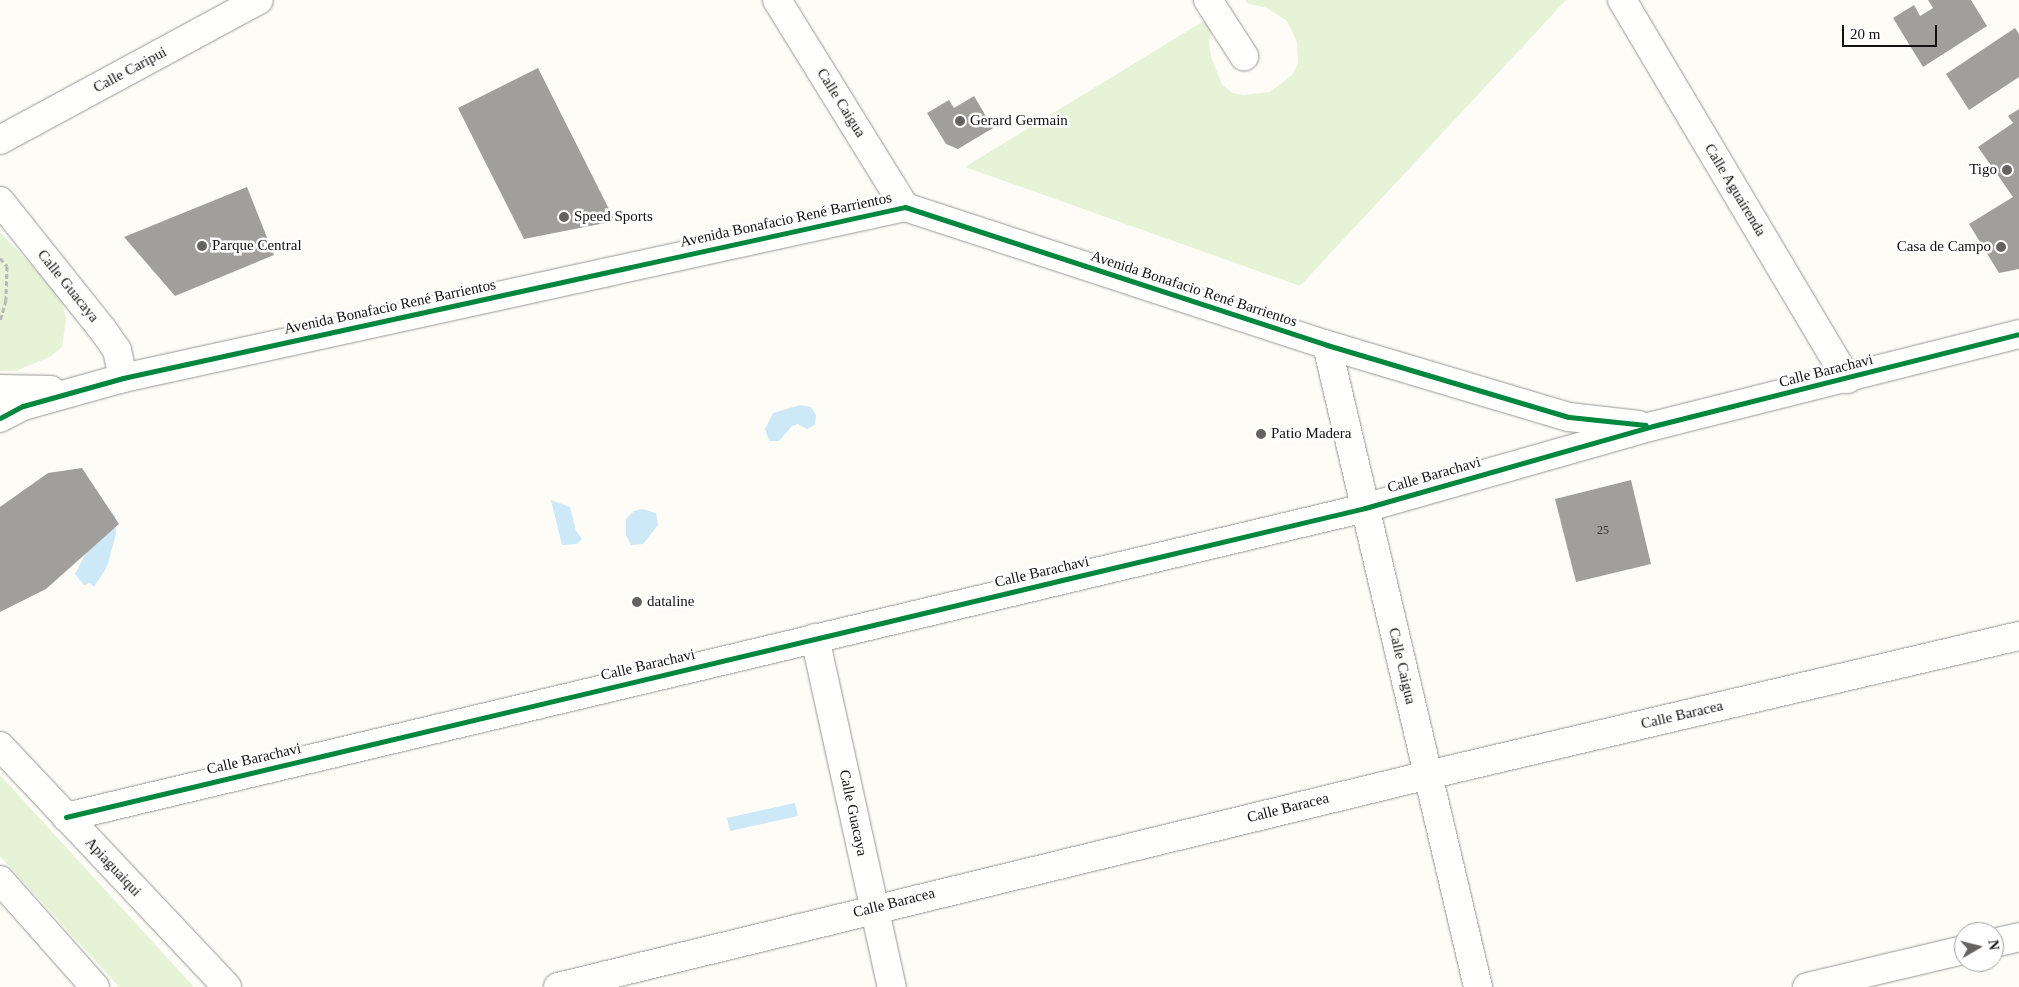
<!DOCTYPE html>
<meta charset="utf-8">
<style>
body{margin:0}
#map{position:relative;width:2019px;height:987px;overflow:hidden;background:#fdfcf7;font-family:"Times New Roman",serif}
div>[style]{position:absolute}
.green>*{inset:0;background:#e7f3d7}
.water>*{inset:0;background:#cde8f7}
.building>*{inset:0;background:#a19f9c}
.path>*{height:3px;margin-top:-1.5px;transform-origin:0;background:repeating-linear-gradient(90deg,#b9b9b8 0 5px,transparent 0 7.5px)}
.roads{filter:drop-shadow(0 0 1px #979795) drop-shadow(0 0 1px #979795)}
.street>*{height:28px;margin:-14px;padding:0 14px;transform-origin:14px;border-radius:14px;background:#fffffe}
.cycleway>*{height:5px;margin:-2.5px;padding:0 2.5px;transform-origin:2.5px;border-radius:2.5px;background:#00873e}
.dots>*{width:14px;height:14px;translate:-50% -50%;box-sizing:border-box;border:2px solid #fff;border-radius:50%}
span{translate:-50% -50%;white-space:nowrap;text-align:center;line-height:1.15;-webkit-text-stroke:5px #fff;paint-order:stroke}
.number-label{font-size:12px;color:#353434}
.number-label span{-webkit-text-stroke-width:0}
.street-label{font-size:15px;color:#111}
.poi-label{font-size:15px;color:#111}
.left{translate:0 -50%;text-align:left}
.right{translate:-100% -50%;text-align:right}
.north{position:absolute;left:1954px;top:922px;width:50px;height:50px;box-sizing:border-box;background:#fff;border:1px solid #a0a0a0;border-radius:50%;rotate:82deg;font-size:14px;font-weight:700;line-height:20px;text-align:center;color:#111}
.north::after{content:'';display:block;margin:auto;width:18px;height:22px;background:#646362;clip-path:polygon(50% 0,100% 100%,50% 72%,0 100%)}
.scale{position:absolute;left:1842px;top:25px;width:95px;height:22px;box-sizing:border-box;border:2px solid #111;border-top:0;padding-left:6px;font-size:15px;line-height:18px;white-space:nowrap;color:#111;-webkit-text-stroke:4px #fff;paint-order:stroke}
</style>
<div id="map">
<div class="green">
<i style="clip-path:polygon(1245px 0,1566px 0,1300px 286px,965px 167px,1207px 19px,1212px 26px,1209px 41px,1211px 57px,1222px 85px,1233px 93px,1243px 95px,1270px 92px,1292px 75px,1298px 63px,1297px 42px,1287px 21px,1267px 8px,1247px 3px)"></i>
<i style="clip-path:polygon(0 232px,52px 287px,62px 302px,66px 319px,62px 347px,50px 357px,15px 371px,0 371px)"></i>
<i style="clip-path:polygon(0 775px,194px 987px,119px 987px,0 856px)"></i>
</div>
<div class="water">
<i style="clip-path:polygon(800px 405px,811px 407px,816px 415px,815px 425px,807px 429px,798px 424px,792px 426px,779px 441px,769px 441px,765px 429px,773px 413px)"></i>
<i style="clip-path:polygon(551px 500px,570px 507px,576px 531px,582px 539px,577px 544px,562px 545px)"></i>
<i style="clip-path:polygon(642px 509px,656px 513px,658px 525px,643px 544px,631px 545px,626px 535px,626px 519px,634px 511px)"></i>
<i style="clip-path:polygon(111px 511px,115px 516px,116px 534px,107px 567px,94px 587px,90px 583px,84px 585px,75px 574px,89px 547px,91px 514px)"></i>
<i style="clip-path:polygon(795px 803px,798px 816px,730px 831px,727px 818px)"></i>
</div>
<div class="building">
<i style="clip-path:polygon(1928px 0,1971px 0,1987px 26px,1923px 67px,1893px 18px,1914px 5px,1920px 16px,1933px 8px)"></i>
<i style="clip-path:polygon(2015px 28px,2019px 34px,2019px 77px,1969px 110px,1946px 74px)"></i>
<i style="clip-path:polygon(538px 68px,615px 221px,524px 239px,458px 108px)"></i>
<i style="clip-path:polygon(974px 96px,993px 128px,958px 149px,946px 144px,927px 113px,949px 100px,954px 108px)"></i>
<i style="clip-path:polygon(2019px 109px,2019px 269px,1999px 273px,1969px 224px,2013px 197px,1978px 147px,2013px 123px,2008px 116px)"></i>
<i style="clip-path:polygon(247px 187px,274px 255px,175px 296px,124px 237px)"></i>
<i style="clip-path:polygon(82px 468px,119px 524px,46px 589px,0 612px,0 507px,48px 473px)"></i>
<i style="clip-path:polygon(1631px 480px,1651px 564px,1576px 582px,1555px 499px)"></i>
</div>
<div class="path">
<i style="left:0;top:258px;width:11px;rotate:49deg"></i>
<i style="left:7px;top:266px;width:34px;rotate:92deg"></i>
<i style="left:6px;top:300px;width:22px;rotate:106deg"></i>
</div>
<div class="roads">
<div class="street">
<i style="left:777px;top:0;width:243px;rotate:58.3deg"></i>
<i style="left:1208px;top:0;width:67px;rotate:57.3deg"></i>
<i style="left:1622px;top:0;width:441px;rotate:59.3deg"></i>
<i style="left:0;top:140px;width:294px;rotate:-28.4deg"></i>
<i style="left:0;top:201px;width:165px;rotate:51.4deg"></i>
<i style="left:103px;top:330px;width:24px;rotate:55deg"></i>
<i style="left:117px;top:350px;width:29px;rotate:78deg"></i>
<i style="left:1327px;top:345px;width:660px;rotate:76.76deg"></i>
<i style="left:0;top:389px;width:51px;rotate:1.1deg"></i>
<i style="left:0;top:418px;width:26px;rotate:-28deg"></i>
<i style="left:23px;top:406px;width:104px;rotate:-15.6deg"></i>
<i style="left:123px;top:378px;width:800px;rotate:-12.33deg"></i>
<i style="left:905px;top:207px;width:444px;rotate:18.1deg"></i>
<i style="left:1327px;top:345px;width:252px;rotate:16.6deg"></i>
<i style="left:1569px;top:417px;width:70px;rotate:6.5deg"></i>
<i style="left:815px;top:638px;width:357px;rotate:77.6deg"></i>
<i style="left:0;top:746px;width:331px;rotate:46.7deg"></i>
<i style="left:66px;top:817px;width:1335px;rotate:-13.38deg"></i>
<i style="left:1365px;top:508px;width:299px;rotate:-15.9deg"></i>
<i style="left:1653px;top:426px;width:377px;rotate:-14.1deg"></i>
<i style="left:0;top:880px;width:143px;rotate:48.4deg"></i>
<i style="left:1994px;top:943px;width:26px;rotate:-13deg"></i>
<i style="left:558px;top:987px;width:895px;rotate:-13.69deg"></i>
<i style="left:1428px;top:775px;width:607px;rotate:-13.24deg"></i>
<i style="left:1807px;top:987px;width:161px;rotate:-13.3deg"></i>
</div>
</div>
<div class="cycleway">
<i style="left:0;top:418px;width:26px;rotate:-28deg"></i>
<i style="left:23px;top:406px;width:104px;rotate:-15.6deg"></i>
<i style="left:123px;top:378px;width:800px;rotate:-12.33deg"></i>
<i style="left:905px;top:207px;width:444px;rotate:18.1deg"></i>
<i style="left:1327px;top:345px;width:252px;rotate:16.6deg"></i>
<i style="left:1569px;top:417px;width:77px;rotate:5.9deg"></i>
<i style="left:66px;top:817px;width:1335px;rotate:-13.38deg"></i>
<i style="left:1365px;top:508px;width:299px;rotate:-15.9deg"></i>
<i style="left:1653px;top:426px;width:377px;rotate:-14.1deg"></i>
</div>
<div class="dots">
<i style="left:960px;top:121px;background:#646362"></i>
<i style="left:2007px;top:170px;background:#646362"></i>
<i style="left:564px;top:217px;background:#646362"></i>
<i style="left:202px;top:246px;background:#646362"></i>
<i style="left:2001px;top:247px;background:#646362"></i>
<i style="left:1261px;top:434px;background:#646362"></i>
<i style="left:637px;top:602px;background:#646362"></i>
</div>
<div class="number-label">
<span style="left:1603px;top:531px">25</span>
</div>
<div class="street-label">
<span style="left:130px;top:70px;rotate:-28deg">Calle Caripui</span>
<span style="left:841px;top:103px;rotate:58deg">Calle Caigua</span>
<span style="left:1735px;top:190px;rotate:59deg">Calle Aguairenda</span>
<span style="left:786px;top:220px;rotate:-12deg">Avenida Bonafacio René Barrientos</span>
<span style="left:68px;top:286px;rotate:51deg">Calle Guacaya</span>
<span style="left:1194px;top:289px;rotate:18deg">Avenida Bonafacio René Barrientos</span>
<span style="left:390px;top:307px;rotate:-12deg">Avenida Bonafacio René Barrientos</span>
<span style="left:1826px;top:371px;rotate:-14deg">Calle Barachavi</span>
<span style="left:1434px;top:475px;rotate:-16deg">Calle Barachavi</span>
<span style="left:1042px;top:572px;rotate:-13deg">Calle Barachavi</span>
<span style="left:648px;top:665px;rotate:-13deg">Calle Barachavi</span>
<span style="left:1402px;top:666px;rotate:77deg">Calle Caigua</span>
<span style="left:1682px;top:715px;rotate:-13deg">Calle Baracea</span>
<span style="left:254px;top:759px;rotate:-13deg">Calle Barachavi</span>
<span style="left:1288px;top:808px;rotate:-14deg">Calle Baracea</span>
<span style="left:853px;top:813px;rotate:78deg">Calle Guacaya</span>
<span style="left:113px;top:867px;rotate:47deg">Apiaguaiqui</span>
<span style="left:894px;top:903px;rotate:-14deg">Calle Baracea</span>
</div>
<div class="poi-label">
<span class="left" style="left:970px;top:121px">Gerard Germain</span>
<span class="right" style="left:1997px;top:170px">Tigo</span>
<span class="left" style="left:574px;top:217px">Speed Sports</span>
<span class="left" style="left:212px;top:246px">Parque Central</span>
<span class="right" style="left:1991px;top:247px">Casa de Campo</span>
<span class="left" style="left:1271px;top:434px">Patio Madera</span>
<span class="left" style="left:647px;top:602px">dataline</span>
</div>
<div class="north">N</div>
<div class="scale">20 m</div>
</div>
